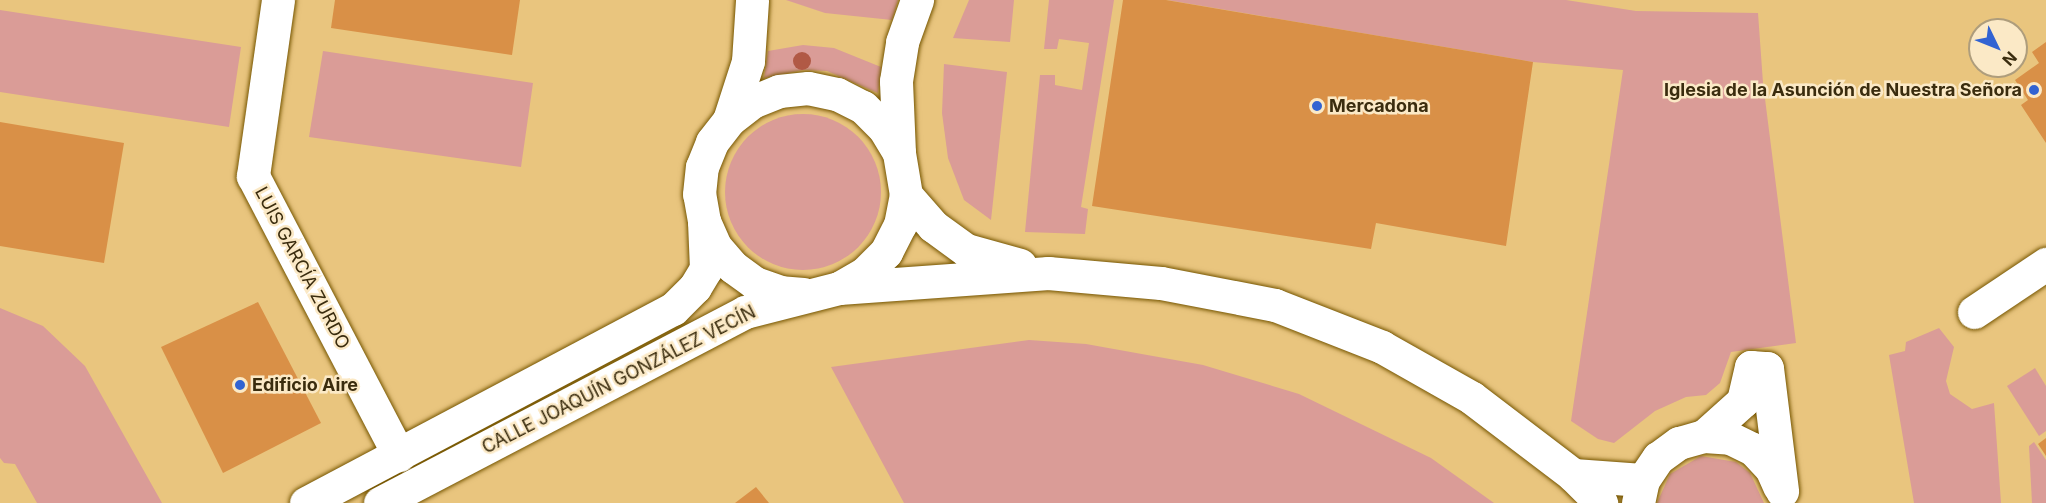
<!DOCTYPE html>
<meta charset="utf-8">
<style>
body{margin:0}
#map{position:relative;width:2046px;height:503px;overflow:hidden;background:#e9c57e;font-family:Inter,sans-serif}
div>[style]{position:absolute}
.green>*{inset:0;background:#da9c97}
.round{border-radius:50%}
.building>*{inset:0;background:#d99047}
.roads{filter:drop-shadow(0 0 2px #765600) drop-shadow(0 0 2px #765600)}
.minor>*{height:33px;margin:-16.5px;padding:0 16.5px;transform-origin:16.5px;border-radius:16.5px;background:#fff}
.trees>*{width:18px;height:18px;margin:-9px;border-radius:50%;background:#b15945}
.dots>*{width:16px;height:16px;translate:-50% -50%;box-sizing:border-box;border:3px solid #fbe9c6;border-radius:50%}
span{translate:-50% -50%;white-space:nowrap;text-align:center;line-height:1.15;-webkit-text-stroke:5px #fbe9c6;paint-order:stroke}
.poi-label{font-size:18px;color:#3a2c0e;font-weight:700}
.right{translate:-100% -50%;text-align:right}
.left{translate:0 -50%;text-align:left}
.street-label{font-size:18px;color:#3a2c0e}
.north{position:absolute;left:1968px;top:18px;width:60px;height:60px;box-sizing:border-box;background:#fbe9c6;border:2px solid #ae9d7c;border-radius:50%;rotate:133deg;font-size:16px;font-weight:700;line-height:24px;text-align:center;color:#3a2c0e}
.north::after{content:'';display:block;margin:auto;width:21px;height:27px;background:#3263d2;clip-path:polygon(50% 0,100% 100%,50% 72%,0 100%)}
</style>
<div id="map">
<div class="green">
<i style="clip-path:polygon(786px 0,898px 0,892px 20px,825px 13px)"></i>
<i style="clip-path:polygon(969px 0,1014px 0,1010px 42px,953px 38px)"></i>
<i style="clip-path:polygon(1049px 0,1114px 0,1081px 207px,1088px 209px,1085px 234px,1025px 232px,1040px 75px,1055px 75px,1055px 85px,1082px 90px,1089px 43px,1059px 39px,1057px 49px,1044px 49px)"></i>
<i style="clip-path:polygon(1167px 0,1566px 0,1636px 11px,1758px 13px,1763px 83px,1796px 343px,1731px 352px,1720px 383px,1706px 395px,1686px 397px,1655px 411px,1614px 443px,1598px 439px,1571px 421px,1623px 70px,1533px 62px)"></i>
<i style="clip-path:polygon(0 10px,241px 47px,229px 127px,0 92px)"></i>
<i style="clip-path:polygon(803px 45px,834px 48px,881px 67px,878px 93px,827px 71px,803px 70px,764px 78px,768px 51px)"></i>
<i style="clip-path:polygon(323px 51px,533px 83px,521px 167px,309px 137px)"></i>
<i style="clip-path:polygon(944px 64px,1007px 72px,991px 220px,964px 200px,948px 158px,942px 113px)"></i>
<i class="round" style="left:725px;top:114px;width:156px;height:156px"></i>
<i style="clip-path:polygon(0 308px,43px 326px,85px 366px,162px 503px,37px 503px,15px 464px,4px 463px,0 458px)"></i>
<i style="clip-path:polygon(1939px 328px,1954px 347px,1946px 381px,1950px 394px,1972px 409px,1994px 403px,2001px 503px,1914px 503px,1889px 355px,1905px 351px,1906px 342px)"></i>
<i style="clip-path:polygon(1029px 340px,1086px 344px,1203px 365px,1299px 394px,1431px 458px,1494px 503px,904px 503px,831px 367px)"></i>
<i style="clip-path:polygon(2035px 368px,2046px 386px,2046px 431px,2039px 436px,2007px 386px)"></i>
<i style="clip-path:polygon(2034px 442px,2046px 460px,2046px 503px,2032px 503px,2029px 446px)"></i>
<i style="clip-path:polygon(1701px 456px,1736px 462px,1750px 473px,1764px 503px,1657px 503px,1670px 474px)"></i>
</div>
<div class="building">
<i style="clip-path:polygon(335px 0,520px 0,512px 55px,331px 28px)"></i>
<i style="clip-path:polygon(1123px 0,1166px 0,1533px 62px,1506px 246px,1376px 223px,1371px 249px,1092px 206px)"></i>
<i style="clip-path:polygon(2046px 42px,2046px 143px,2021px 105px,2028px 100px,2015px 80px,2039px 63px,2032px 52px)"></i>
<i style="clip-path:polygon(0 122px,124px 143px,104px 263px,0 246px)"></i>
<i style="clip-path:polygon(258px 302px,321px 423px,223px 473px,161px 347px)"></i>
<i style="clip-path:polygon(2046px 438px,2046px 456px,2038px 444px)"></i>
<i style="clip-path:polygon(756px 487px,769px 503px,735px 503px)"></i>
</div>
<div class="roads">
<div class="minor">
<i style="left:278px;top:0;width:178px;rotate:98.1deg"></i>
<i style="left:253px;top:176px;width:315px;rotate:62.4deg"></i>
<i style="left:729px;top:120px;width:62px;rotate:-72.1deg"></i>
<i style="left:748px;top:61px;width:61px;rotate:-86.2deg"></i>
<i style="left:906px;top:195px;width:41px;rotate:48.9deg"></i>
<i style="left:933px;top:226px;width:41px;rotate:36deg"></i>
<i style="left:966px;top:250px;width:56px;rotate:15.5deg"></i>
<i style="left:839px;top:288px;width:30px;rotate:-30deg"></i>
<i style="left:865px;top:273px;width:30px;rotate:-45deg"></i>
<i style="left:886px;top:252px;width:30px;rotate:-63deg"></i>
<i style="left:900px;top:225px;width:31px;rotate:-79deg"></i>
<i style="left:906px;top:195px;width:43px;rotate:-99.5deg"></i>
<i style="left:899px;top:153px;width:72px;rotate:-92.4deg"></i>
<i style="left:896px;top:81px;width:39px;rotate:-81deg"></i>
<i style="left:902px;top:42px;width:45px;rotate:-70.3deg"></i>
<i style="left:803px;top:294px;width:22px;rotate:-175deg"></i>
<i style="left:781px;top:292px;width:28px;rotate:-161deg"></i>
<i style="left:755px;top:283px;width:27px;rotate:-144deg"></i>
<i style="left:733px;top:267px;width:28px;rotate:-131deg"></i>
<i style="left:715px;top:246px;width:27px;rotate:-114deg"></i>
<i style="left:704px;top:221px;width:27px;rotate:-100deg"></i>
<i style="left:699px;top:194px;width:27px;rotate:-84deg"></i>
<i style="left:702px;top:167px;width:27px;rotate:-68deg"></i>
<i style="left:712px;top:142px;width:28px;rotate:-52deg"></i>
<i style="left:729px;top:120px;width:29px;rotate:-38deg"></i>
<i style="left:752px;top:102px;width:29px;rotate:-22deg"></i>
<i style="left:779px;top:91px;width:29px;rotate:-6deg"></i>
<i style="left:808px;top:88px;width:30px;rotate:12deg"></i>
<i style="left:837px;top:94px;width:29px;rotate:27deg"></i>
<i style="left:863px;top:107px;width:30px;rotate:45deg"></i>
<i style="left:884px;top:128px;width:29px;rotate:59deg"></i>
<i style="left:1974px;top:312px;width:87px;rotate:-33.7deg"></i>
<i style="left:1704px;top:436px;width:52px;rotate:-41.9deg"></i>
<i style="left:1743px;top:401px;width:35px;rotate:-77deg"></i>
<i style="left:1751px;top:367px;width:16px;rotate:4deg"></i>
<i style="left:1767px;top:368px;width:124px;rotate:83deg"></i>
<i style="left:1573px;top:475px;width:70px;rotate:4.1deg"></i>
<i style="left:306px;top:503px;width:415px;rotate:-27.9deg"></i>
<i style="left:673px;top:309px;width:31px;rotate:-45deg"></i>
<i style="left:695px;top:287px;width:21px;rotate:-59deg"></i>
<i style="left:706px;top:269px;width:48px;rotate:-92.4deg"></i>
<i style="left:380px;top:503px;width:412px;rotate:-27.6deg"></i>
<i style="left:745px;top:312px;width:97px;rotate:-14.3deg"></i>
<i style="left:839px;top:288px;width:210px;rotate:-4.1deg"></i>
<i style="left:1048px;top:273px;width:113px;rotate:5.1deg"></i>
<i style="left:1161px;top:283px;width:116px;rotate:10.9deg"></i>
<i style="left:1275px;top:305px;width:115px;rotate:21.4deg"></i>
<i style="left:1382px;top:347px;width:103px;rotate:29.5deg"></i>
<i style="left:1472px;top:398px;width:127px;rotate:37.3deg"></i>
<i style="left:1573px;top:475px;width:40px;rotate:45deg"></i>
<i style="left:1638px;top:503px;width:24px;rotate:-78deg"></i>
<i style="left:1643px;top:480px;width:27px;rotate:-56deg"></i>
<i style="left:1658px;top:458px;width:26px;rotate:-36deg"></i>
<i style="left:1679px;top:443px;width:26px;rotate:-16deg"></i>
<i style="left:1704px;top:436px;width:26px;rotate:4deg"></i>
<i style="left:1730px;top:438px;width:25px;rotate:26deg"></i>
<i style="left:1753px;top:449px;width:26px;rotate:47deg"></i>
<i style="left:1771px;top:468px;width:20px;rotate:66deg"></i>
</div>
</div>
<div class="trees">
<i style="left:802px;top:61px"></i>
</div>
<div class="dots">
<i style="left:2034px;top:90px;background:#3263d2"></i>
<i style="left:1317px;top:106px;background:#3263d2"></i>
<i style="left:240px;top:385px;background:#3263d2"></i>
</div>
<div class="poi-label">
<span class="right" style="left:2022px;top:90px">Iglesia de la Asunción de Nuestra Señora</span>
<span class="left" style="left:1329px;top:106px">Mercadona</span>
<span class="left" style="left:252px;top:385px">Edificio Aire</span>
</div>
<div class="street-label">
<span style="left:302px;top:268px;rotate:62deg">LUIS GARCÍA ZURDO</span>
<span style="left:619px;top:380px;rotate:-27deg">CALLE JOAQUÍN GONZÁLEZ VECÍN</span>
</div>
<div class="north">N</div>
</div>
